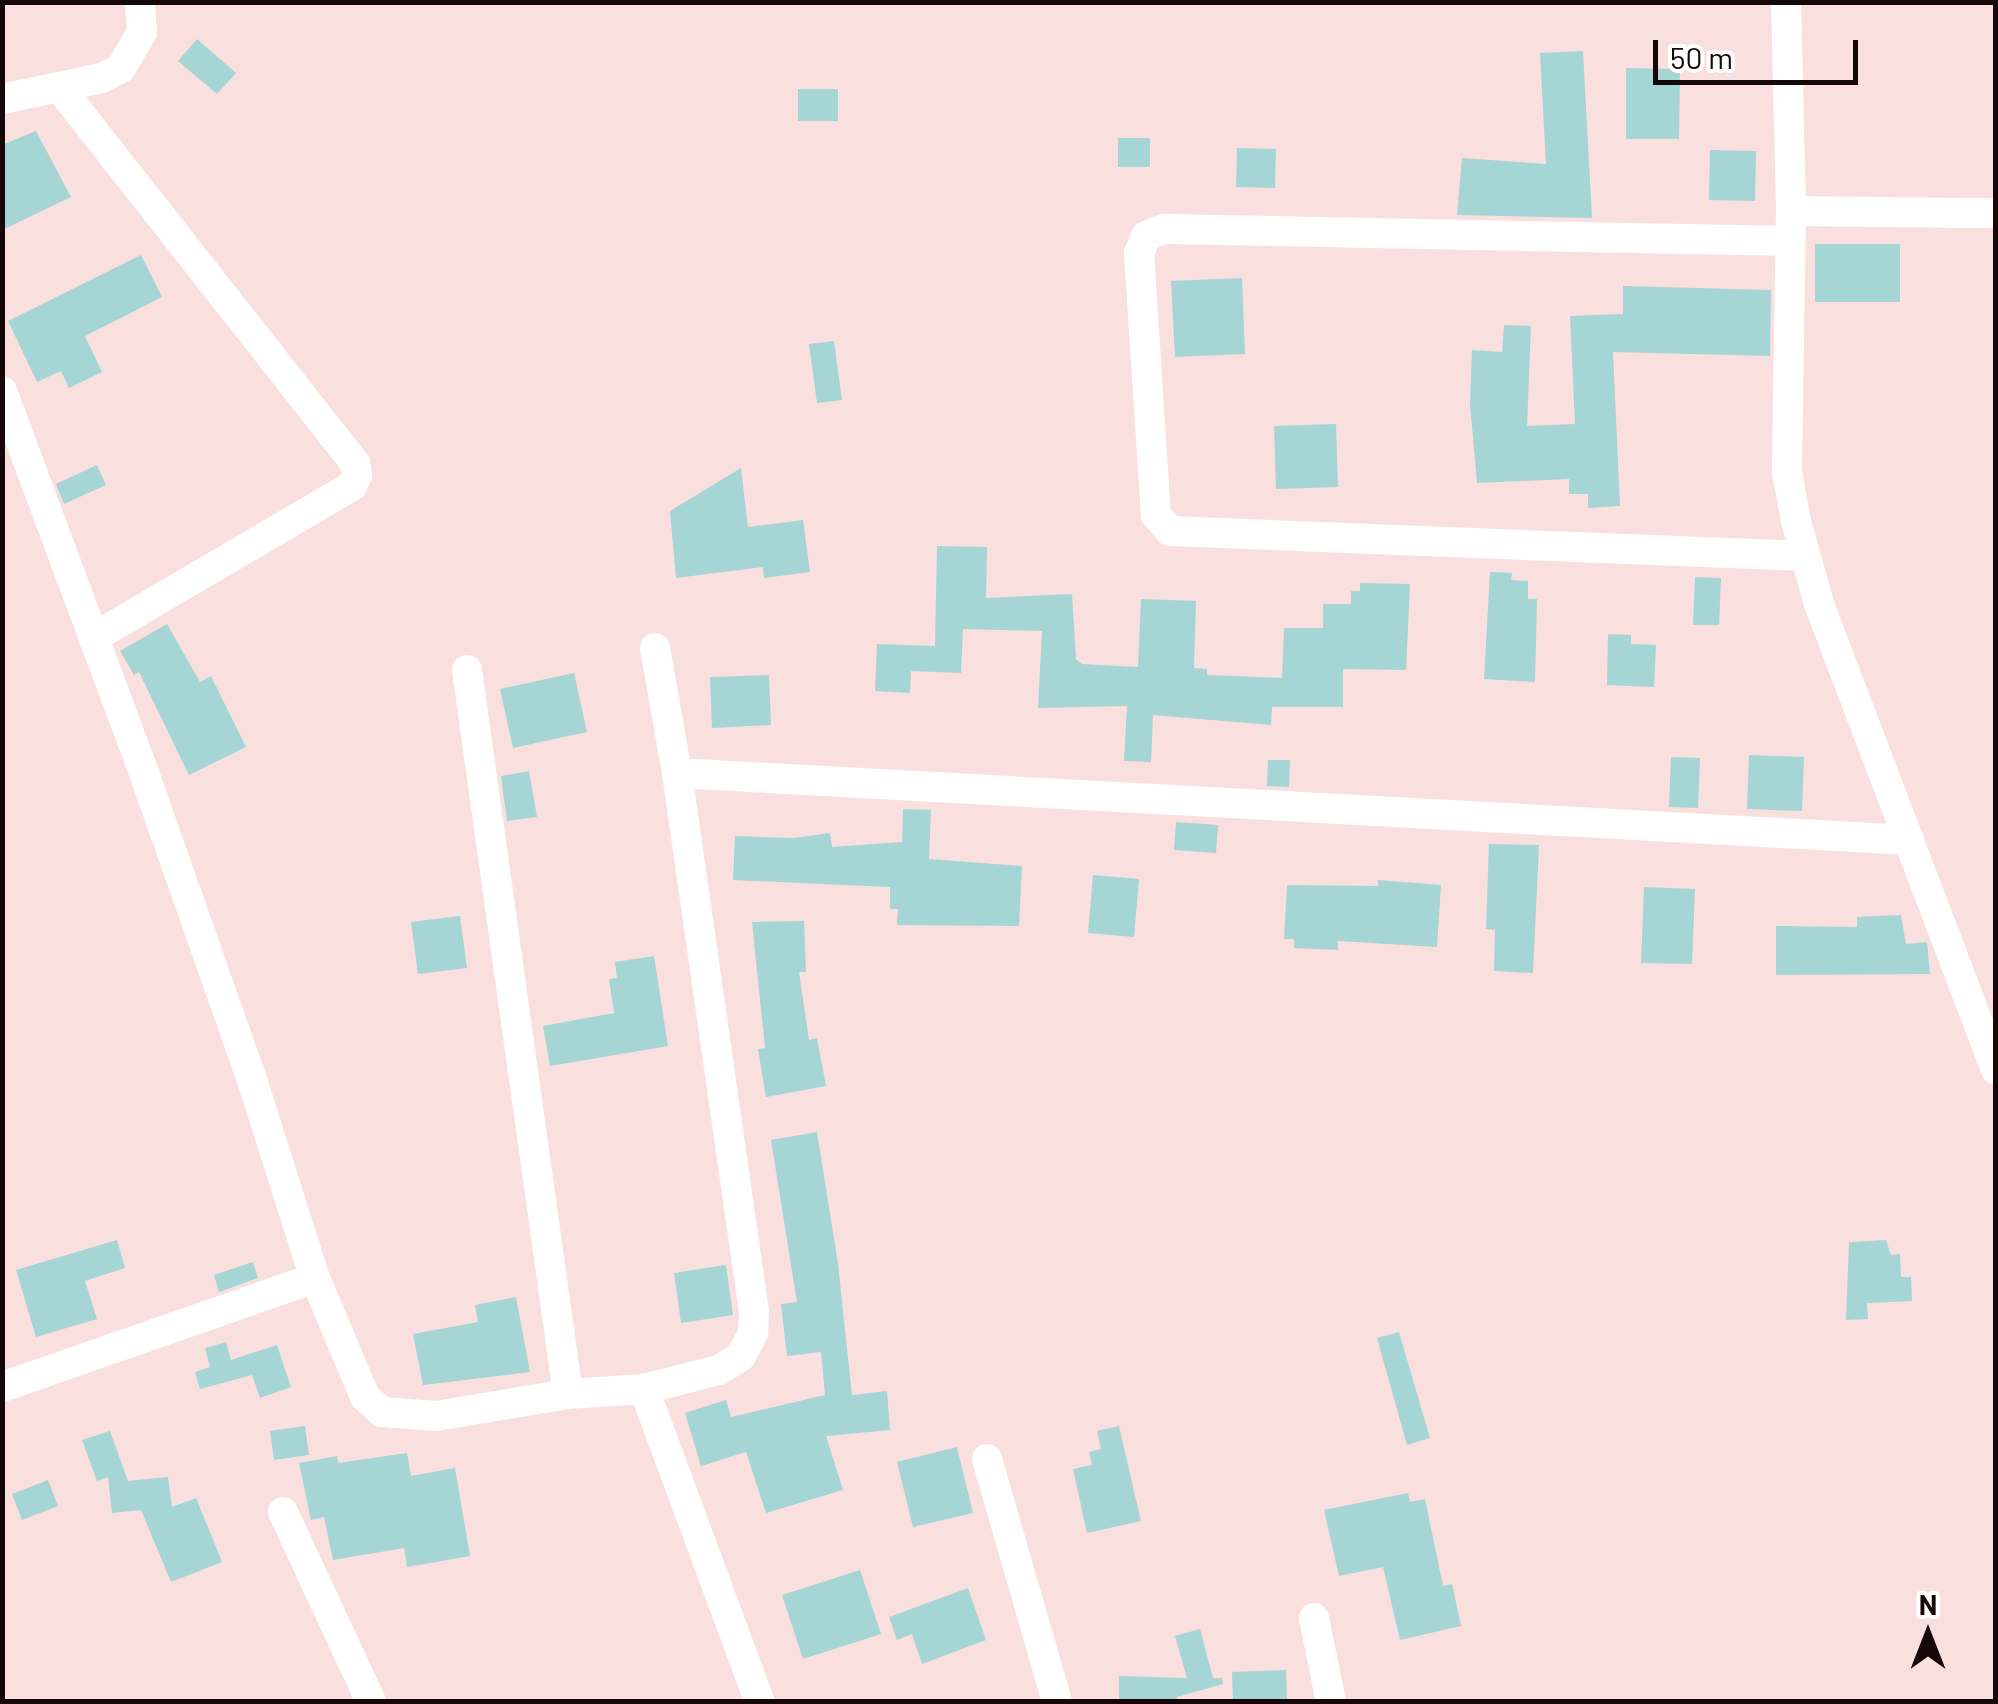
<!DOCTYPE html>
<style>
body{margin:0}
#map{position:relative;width:1998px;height:1704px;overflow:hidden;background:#fadfdf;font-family:Barlow,sans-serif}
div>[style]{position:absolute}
.building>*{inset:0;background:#a5d5d4}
.street>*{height:30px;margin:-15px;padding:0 15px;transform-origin:15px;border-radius:15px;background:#fff}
span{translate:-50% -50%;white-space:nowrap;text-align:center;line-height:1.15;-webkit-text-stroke:8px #fff;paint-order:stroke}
.frame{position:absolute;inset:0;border:5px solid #160809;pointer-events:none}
.north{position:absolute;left:1878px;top:1584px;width:100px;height:100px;-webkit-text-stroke:8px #fff;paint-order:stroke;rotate:0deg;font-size:28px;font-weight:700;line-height:40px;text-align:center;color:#160809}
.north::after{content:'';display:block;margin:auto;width:35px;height:45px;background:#160809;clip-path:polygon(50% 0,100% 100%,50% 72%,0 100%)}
.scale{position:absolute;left:1653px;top:40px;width:205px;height:45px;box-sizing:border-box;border:5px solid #160809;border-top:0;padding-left:12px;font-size:30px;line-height:35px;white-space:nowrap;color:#160809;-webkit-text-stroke:8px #fff;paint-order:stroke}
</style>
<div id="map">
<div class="building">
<i style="clip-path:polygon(197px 39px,236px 73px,217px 94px,178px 61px)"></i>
<i style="clip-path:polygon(1583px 51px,1592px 218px,1457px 215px,1462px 158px,1546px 164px,1540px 53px)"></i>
<i style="clip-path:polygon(1626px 68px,1680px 69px,1679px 139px,1626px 139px)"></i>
<i style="clip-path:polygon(798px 89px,838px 89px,838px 121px,798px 121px)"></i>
<i style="clip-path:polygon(36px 131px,71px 197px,2px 230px,2px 145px)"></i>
<i style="clip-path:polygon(1118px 138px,1150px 138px,1150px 167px,1118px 167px)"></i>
<i style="clip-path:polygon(1237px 148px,1276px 149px,1275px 188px,1236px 187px)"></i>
<i style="clip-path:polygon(1710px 150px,1756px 151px,1755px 201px,1709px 200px)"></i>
<i style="clip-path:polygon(1815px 244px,1900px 244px,1900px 302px,1815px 302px)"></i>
<i style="clip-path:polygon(141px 255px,162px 297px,85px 336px,102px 372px,69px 388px,61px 371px,37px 382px,8px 321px)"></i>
<i style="clip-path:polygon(1242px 278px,1245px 354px,1175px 357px,1171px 281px)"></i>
<i style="clip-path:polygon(1623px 286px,1771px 290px,1770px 356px,1613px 352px,1620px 506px,1588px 508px,1588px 494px,1569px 494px,1569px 479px,1477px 483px,1470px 404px,1472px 350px,1502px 352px,1504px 325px,1531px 326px,1527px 426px,1575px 424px,1570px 316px,1623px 314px)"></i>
<i style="clip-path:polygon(834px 341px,842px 400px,817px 403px,809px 344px)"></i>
<i style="clip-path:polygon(1336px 424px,1338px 487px,1276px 489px,1274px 426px)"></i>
<i style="clip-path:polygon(97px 465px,106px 485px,64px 504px,56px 484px)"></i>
<i style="clip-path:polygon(741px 468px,748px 527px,803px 520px,810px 572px,764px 578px,763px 567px,676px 578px,670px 511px)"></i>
<i style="clip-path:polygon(937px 546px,987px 547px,986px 598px,1072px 594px,1076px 659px,1082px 664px,1138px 667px,1141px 599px,1196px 601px,1194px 668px,1207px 669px,1207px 675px,1282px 678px,1284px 628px,1323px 628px,1323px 604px,1351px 604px,1351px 591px,1360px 591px,1360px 583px,1410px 584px,1406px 670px,1343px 669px,1343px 707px,1272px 707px,1271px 725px,1153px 715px,1151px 762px,1124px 761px,1127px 706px,1038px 708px,1042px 631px,963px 629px,961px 673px,911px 671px,910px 693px,875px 691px,877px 644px,935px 646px)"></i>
<i style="clip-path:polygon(1490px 572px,1512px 573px,1511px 580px,1528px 581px,1528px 599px,1537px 599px,1535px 682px,1484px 679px)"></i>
<i style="clip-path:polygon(1695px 577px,1721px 578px,1719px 625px,1693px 625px)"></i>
<i style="clip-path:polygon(167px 624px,200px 682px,211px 676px,246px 747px,189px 775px,139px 672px,134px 675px,120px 651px)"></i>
<i style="clip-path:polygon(1608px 634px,1631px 635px,1631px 644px,1656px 645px,1654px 687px,1607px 685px)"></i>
<i style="clip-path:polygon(574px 673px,587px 732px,513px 748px,500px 689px)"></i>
<i style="clip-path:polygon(769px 675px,771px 725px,712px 728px,710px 677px)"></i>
<i style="clip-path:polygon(1749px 755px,1804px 757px,1802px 811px,1747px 809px)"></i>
<i style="clip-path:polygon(1671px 757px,1700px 758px,1698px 808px,1669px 807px)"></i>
<i style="clip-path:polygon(1268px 760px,1290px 760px,1289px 787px,1267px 786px)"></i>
<i style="clip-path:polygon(529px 771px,537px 817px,507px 821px,501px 776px)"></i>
<i style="clip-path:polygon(903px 809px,931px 810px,929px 859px,1022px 866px,1019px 926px,897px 925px,898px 909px,890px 909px,890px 887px,733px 880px,735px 836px,794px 838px,830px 833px,832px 847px,902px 842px)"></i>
<i style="clip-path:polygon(1176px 822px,1218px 825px,1216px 853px,1174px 850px)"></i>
<i style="clip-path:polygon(1489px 844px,1539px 845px,1533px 973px,1494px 971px,1495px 930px,1486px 929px)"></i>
<i style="clip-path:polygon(1093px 875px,1139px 879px,1134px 937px,1088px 933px)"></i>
<i style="clip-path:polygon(1378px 880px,1441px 885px,1437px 947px,1338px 941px,1338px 950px,1294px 948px,1294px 939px,1284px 939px,1287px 885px,1378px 886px)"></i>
<i style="clip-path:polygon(1644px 887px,1695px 889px,1692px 964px,1641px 963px)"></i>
<i style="clip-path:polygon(1901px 915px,1906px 944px,1927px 942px,1930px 974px,1776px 975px,1776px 926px,1857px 927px,1857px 917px)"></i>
<i style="clip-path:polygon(460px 916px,467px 968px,418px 974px,411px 922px)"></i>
<i style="clip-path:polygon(804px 921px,806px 972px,799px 972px,809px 1040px,817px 1038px,826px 1086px,766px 1097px,758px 1049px,765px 1048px,752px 922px)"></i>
<i style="clip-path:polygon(654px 956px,668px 1046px,550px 1066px,543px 1026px,614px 1013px,609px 979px,617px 978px,615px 962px)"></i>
<i style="clip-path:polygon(817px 1132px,838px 1264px,852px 1395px,887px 1391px,890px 1430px,826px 1436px,843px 1490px,766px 1513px,746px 1452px,701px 1466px,685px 1413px,726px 1400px,731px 1417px,825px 1395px,821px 1352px,787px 1356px,781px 1304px,797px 1302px,771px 1140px)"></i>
<i style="clip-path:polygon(117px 1240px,125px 1268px,85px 1281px,97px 1319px,36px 1337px,16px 1270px)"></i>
<i style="clip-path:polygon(1886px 1240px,1891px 1255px,1900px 1254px,1901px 1277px,1911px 1277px,1912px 1301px,1867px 1303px,1868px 1319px,1846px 1320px,1849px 1242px)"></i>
<i style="clip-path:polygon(253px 1262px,258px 1278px,219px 1292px,214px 1275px)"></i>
<i style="clip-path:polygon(726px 1265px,733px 1315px,681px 1323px,674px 1273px)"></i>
<i style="clip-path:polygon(516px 1297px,530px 1372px,423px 1385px,413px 1334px,478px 1322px,475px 1305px)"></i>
<i style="clip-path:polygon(1399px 1332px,1430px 1438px,1407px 1445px,1377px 1338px)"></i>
<i style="clip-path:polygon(226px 1342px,231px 1360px,277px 1345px,291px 1387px,260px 1398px,252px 1375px,200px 1389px,195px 1372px,210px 1367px,205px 1348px)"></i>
<i style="clip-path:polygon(305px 1426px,309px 1455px,274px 1460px,270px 1431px)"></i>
<i style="clip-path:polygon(1119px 1426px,1141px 1521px,1087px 1533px,1073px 1469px,1092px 1465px,1089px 1452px,1101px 1449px,1097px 1431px)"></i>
<i style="clip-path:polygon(110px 1431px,128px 1481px,168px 1477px,172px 1507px,196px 1498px,222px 1562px,171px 1582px,141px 1510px,112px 1513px,108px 1477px,97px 1481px,82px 1440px)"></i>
<i style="clip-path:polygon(957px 1447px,973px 1513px,913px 1527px,897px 1462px)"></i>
<i style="clip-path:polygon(407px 1453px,411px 1476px,455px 1468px,470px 1556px,407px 1567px,404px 1548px,333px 1560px,324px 1517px,311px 1520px,299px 1463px,337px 1456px,338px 1463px)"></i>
<i style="clip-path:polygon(48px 1480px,58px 1506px,22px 1520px,12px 1494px)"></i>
<i style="clip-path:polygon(1408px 1493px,1410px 1502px,1425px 1499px,1443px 1586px,1452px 1584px,1461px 1626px,1400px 1640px,1383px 1567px,1339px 1576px,1324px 1510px)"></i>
<i style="clip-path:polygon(860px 1570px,881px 1634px,803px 1659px,782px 1595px)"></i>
<i style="clip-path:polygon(968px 1588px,986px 1640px,922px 1664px,912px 1634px,897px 1640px,889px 1617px)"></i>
<i style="clip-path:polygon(1200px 1629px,1213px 1678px,1222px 1678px,1223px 1684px,1177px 1697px,1177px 1702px,1119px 1702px,1119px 1676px,1187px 1678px,1175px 1636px)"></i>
<i style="clip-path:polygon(1286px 1670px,1287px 1702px,1233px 1702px,1232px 1672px)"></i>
</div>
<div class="street">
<i style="left:1786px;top:2px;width:209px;rotate:88.6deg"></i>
<i style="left:1791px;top:211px;width:261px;rotate:90.9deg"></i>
<i style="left:1787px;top:472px;width:50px;rotate:79.6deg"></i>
<i style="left:1796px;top:521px;width:86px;rotate:74.5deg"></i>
<i style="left:1819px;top:604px;width:498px;rotate:69.2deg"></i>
<i style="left:59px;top:87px;width:479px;rotate:51.8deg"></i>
<i style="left:355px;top:463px;width:12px;rotate:81deg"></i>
<i style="left:357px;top:475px;width:12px;rotate:114deg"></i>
<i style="left:352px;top:486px;width:300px;rotate:149.6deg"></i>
<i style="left:2px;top:99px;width:102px;rotate:-11.9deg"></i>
<i style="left:102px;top:78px;width:21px;rotate:-28deg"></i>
<i style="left:121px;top:68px;width:42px;rotate:-59.7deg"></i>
<i style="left:142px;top:32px;width:30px;rotate:-94deg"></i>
<i style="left:1791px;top:211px;width:205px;rotate:0.6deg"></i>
<i style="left:1790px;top:241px;width:626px;rotate:-178.9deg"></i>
<i style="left:1164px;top:229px;width:19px;rotate:159deg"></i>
<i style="left:1146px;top:236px;width:18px;rotate:112deg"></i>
<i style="left:1139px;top:253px;width:263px;rotate:86.3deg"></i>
<i style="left:1156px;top:515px;width:21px;rotate:49deg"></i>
<i style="left:1170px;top:531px;width:635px;rotate:2.25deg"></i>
<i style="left:2px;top:391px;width:411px;rotate:69.6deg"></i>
<i style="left:145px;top:776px;width:325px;rotate:70.6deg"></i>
<i style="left:253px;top:1083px;width:205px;rotate:72.4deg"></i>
<i style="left:315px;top:1278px;width:129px;rotate:67.2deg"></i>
<i style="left:365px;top:1397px;width:23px;rotate:41deg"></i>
<i style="left:382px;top:1412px;width:54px;rotate:4.2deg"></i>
<i style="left:436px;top:1416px;width:134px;rotate:-9.5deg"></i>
<i style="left:568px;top:1394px;width:76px;rotate:-3.8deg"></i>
<i style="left:644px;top:1389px;width:77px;rotate:-14.2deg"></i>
<i style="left:719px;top:1370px;width:26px;rotate:-32deg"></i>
<i style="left:741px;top:1356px;width:26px;rotate:-62deg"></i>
<i style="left:753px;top:1333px;width:21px;rotate:-87deg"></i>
<i style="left:754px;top:1312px;width:544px;rotate:-98.13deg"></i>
<i style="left:677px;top:773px;width:127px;rotate:-100deg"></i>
<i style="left:467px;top:670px;width:731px;rotate:82.06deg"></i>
<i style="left:677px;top:773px;width:1234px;rotate:3.11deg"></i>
<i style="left:2px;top:1387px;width:331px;rotate:-19.2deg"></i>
<i style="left:644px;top:1389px;width:334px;rotate:69.7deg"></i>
<i style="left:987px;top:1459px;width:253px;rotate:73.9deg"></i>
<i style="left:283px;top:1512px;width:209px;rotate:65.1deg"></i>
<i style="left:1314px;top:1618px;width:86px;rotate:78.6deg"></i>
</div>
<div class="frame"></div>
<div class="north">N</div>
<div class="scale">50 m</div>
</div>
